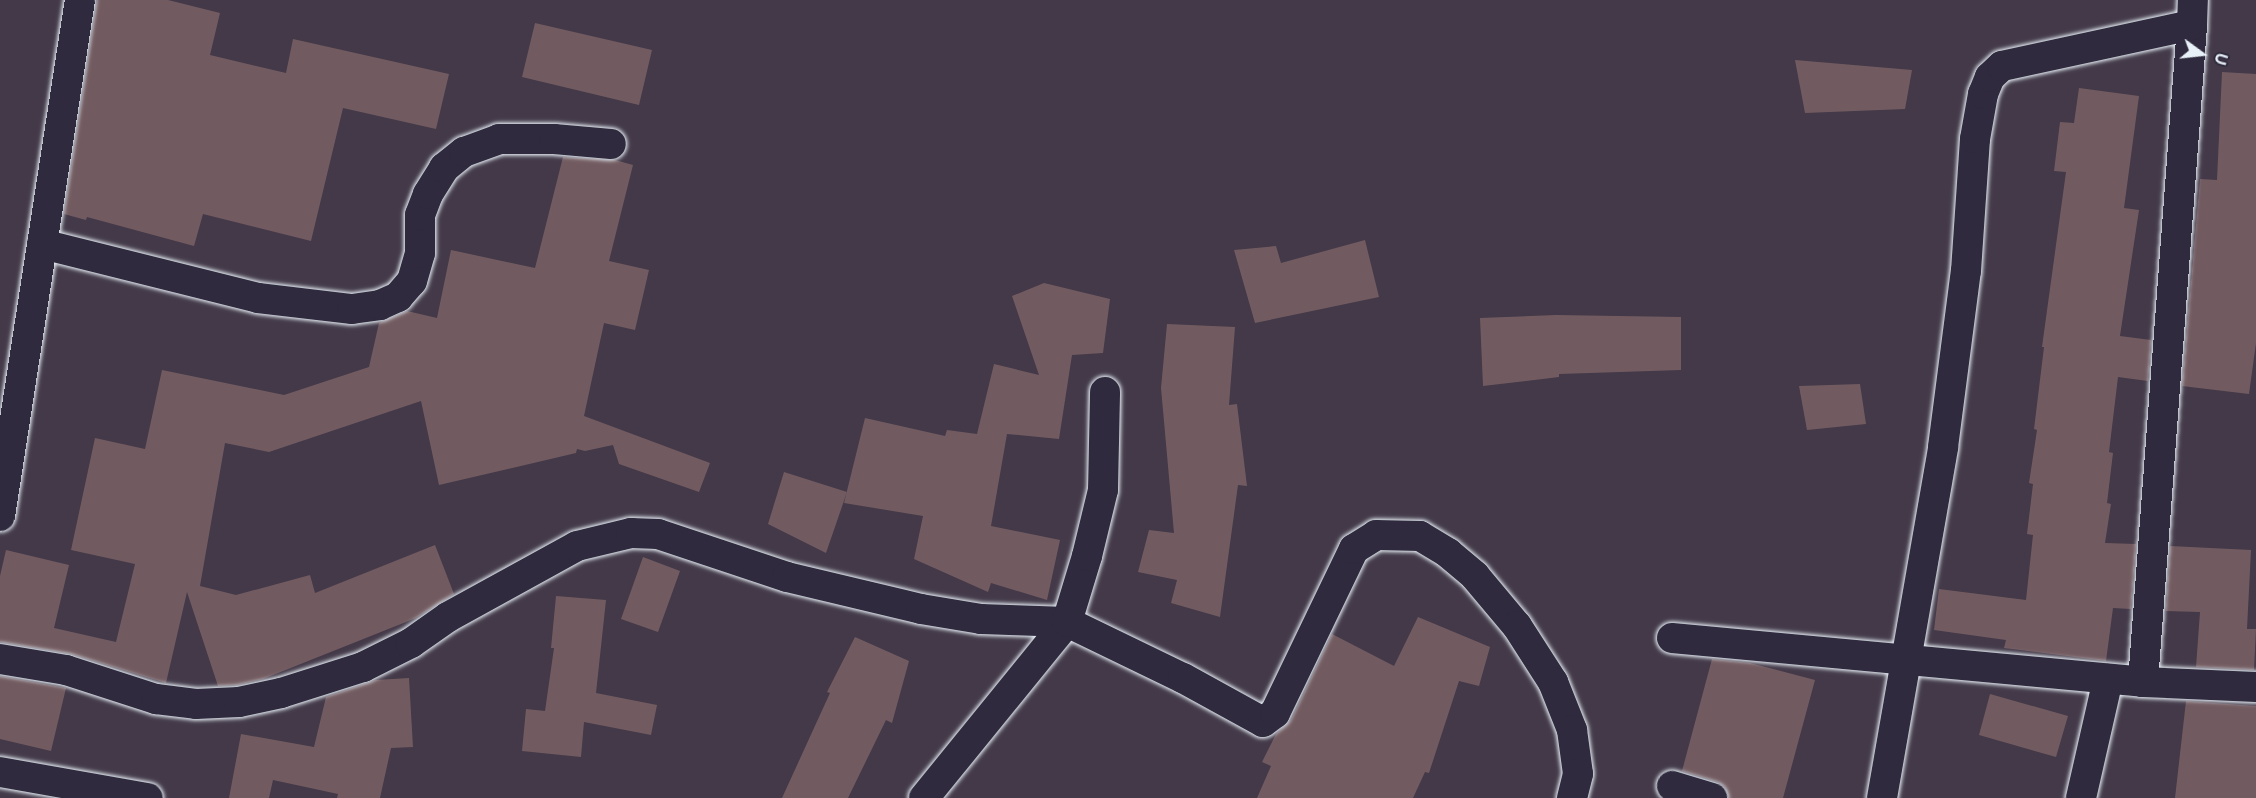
<!DOCTYPE html>
<style>
body{margin:0}
#map{position:relative;width:2256px;height:798px;overflow:hidden;background:#433948;font-family:"Balsamiq Sans",sans-serif}
div>[style]{position:absolute}
.building>*{inset:0;background:#725b60}
.roads{filter:drop-shadow(0 0 2px #e8f1f8) drop-shadow(0 0 2px #e8f1f8)}
.minor>*{height:30px;margin:-15px;padding:0 15px;transform-origin:15px;border-radius:15px;background:#2f2a3d}
span{translate:-50% -50%;white-space:nowrap;text-align:center;line-height:1.15;-webkit-text-stroke:5px #2f2a3d;paint-order:stroke}
.north{position:absolute;left:2172px;top:24px;width:60px;height:60px;-webkit-text-stroke:4px #2f2a3d;paint-order:stroke;rotate:105deg;font-size:16px;font-weight:700;line-height:24px;text-align:center;color:#e8f1f8}
.north::after{content:'';display:block;margin:auto;width:21px;height:27px;background:#e8f1f8;clip-path:polygon(50% 0,100% 100%,50% 72%,0 100%)}
</style>
<div id="map">
<div class="building">
<i style="clip-path:polygon(97px 0,168px 0,220px 13px,210px 55px,286px 73px,293px 39px,449px 74px,436px 129px,343px 108px,311px 241px,203px 214px,194px 246px,87px 217px,86px 220px,64px 214px)"></i>
<i style="clip-path:polygon(535px 23px,652px 50px,639px 105px,522px 77px)"></i>
<i style="clip-path:polygon(1795px 60px,1912px 70px,1905px 109px,1805px 113px)"></i>
<i style="clip-path:polygon(2222px 72px,2256px 74px,2256px 343px,2249px 394px,2182px 386px,2200px 179px,2217px 180px)"></i>
<i style="clip-path:polygon(2079px 88px,2139px 96px,2124px 208px,2139px 210px,2120px 336px,2151px 340px,2148px 381px,2118px 377px,2109px 452px,2113px 453px,2107px 503px,2111px 504px,2105px 543px,2136px 544px,2131px 609px,2113px 608px,2106px 661px,2004px 648px,2006px 640px,1934px 630px,1939px 589px,2026px 600px,2033px 535px,2027px 534px,2033px 484px,2029px 483px,2037px 430px,2034px 429px,2044px 347px,2042px 347px,2066px 172px,2054px 171px,2060px 122px,2074px 123px)"></i>
<i style="clip-path:polygon(563px 157px,615px 160px,633px 165px,609px 261px,649px 270px,635px 330px,604px 323px,584px 416px,710px 463px,699px 492px,619px 464px,613px 445px,585px 451px,577px 449px,576px 453px,439px 485px,421px 401px,269px 452px,225px 443px,200px 586px,236px 595px,310px 575px,315px 593px,435px 545px,454px 594px,416px 618px,263px 679px,237px 685px,218px 686px,187px 592px,166px 683px,71px 654px,0 642px,0 576px,6px 550px,69px 565px,54px 628px,116px 642px,135px 564px,71px 550px,95px 438px,145px 449px,162px 370px,284px 395px,369px 367px,379px 323px,407px 311px,437px 318px,451px 250px,535px 268px)"></i>
<i style="clip-path:polygon(1365px 240px,1379px 297px,1255px 323px,1234px 250px,1276px 246px,1281px 263px)"></i>
<i style="clip-path:polygon(1044px 283px,1110px 299px,1103px 353px,1072px 355px,1059px 439px,1007px 434px,991px 526px,1060px 540px,1047px 600px,991px 583px,988px 592px,914px 559px,923px 516px,844px 503px,865px 418px,945px 436px,947px 430px,977px 434px,994px 364px,1039px 375px,1012px 296px)"></i>
<i style="clip-path:polygon(1556px 315px,1681px 317px,1681px 370px,1559px 374px,1559px 377px,1483px 386px,1480px 318px)"></i>
<i style="clip-path:polygon(1167px 324px,1235px 327px,1229px 405px,1237px 404px,1247px 486px,1238px 485px,1220px 617px,1171px 603px,1177px 580px,1138px 572px,1149px 530px,1174px 533px,1161px 388px)"></i>
<i style="clip-path:polygon(1860px 384px,1866px 424px,1807px 430px,1799px 386px)"></i>
<i style="clip-path:polygon(784px 472px,847px 492px,826px 553px,768px 524px)"></i>
<i style="clip-path:polygon(2170px 546px,2251px 550px,2247px 629px,2256px 629px,2254px 670px,2196px 667px,2200px 612px,2166px 611px)"></i>
<i style="clip-path:polygon(643px 557px,680px 571px,658px 632px,621px 619px)"></i>
<i style="clip-path:polygon(556px 596px,606px 600px,596px 693px,657px 705px,651px 735px,584px 722px,581px 757px,522px 751px,526px 709px,545px 711px,554px 648px,551px 648px)"></i>
<i style="clip-path:polygon(1418px 617px,1490px 647px,1479px 686px,1459px 681px,1429px 773px,1425px 772px,1413px 798px,1257px 798px,1271px 766px,1262px 762px,1276px 734px,1291px 720px,1332px 634px,1394px 666px)"></i>
<i style="clip-path:polygon(855px 637px,909px 661px,892px 723px,886px 720px,848px 798px,782px 798px,830px 693px,827px 692px)"></i>
<i style="clip-path:polygon(1712px 659px,1750px 663px,1815px 680px,1783px 798px,1729px 798px,1725px 787px,1718px 782px,1682px 771px)"></i>
<i style="clip-path:polygon(0 676px,66px 688px,51px 751px,0 739px)"></i>
<i style="clip-path:polygon(409px 678px,413px 747px,391px 748px,380px 798px,337px 798px,338px 794px,273px 780px,269px 798px,229px 798px,241px 734px,314px 747px,326px 697px,376px 680px)"></i>
<i style="clip-path:polygon(1990px 694px,2068px 716px,2056px 757px,1979px 735px)"></i>
<i style="clip-path:polygon(2186px 701px,2256px 706px,2256px 798px,2175px 798px)"></i>
</div>
<div class="roads">
<div class="minor">
<i style="left:42px;top:244px;width:223px;rotate:14deg"></i>
<i style="left:258px;top:298px;width:95px;rotate:6.7deg"></i>
<i style="left:352px;top:309px;width:28px;rotate:-8deg"></i>
<i style="left:380px;top:305px;width:20px;rotate:-24deg"></i>
<i style="left:398px;top:297px;width:21px;rotate:-49deg"></i>
<i style="left:412px;top:281px;width:29px;rotate:-74deg"></i>
<i style="left:420px;top:253px;width:38px;rotate:-90deg"></i>
<i style="left:420px;top:215px;width:22px;rotate:-69deg"></i>
<i style="left:428px;top:194px;width:31px;rotate:-58deg"></i>
<i style="left:444px;top:168px;width:26px;rotate:-39deg"></i>
<i style="left:464px;top:152px;width:37px;rotate:-20deg"></i>
<i style="left:499px;top:139px;width:55px"></i>
<i style="left:554px;top:139px;width:57px;rotate:5deg"></i>
<i style="left:0;top:516px;width:522px;rotate:-81.19deg"></i>
<i style="left:1672px;top:638px;width:473px;rotate:5.3deg"></i>
<i style="left:2143px;top:682px;width:113px;rotate:2.5deg"></i>
<i style="left:0;top:659px;width:67px;rotate:9.5deg"></i>
<i style="left:66px;top:670px;width:95px;rotate:17.9deg"></i>
<i style="left:156px;top:699px;width:40px;rotate:7.1deg"></i>
<i style="left:196px;top:704px;width:43px;rotate:-2.7deg"></i>
<i style="left:239px;top:702px;width:43px;rotate:-12.1deg"></i>
<i style="left:281px;top:693px;width:86px;rotate:-17.6deg"></i>
<i style="left:363px;top:667px;width:54px;rotate:-26.6deg"></i>
<i style="left:411px;top:643px;width:45px;rotate:-35.1deg"></i>
<i style="left:448px;top:617px;width:147px;rotate:-28.8deg"></i>
<i style="left:577px;top:546px;width:56px;rotate:-13.5deg"></i>
<i style="left:631px;top:533px;width:27px;rotate:2deg"></i>
<i style="left:658px;top:534px;width:136px;rotate:18.4deg"></i>
<i style="left:787px;top:577px;width:138px;rotate:13.4deg"></i>
<i style="left:921px;top:609px;width:61px;rotate:9.5deg"></i>
<i style="left:981px;top:619px;width:86px;rotate:2deg"></i>
<i style="left:1067px;top:622px;width:129px;rotate:25.8deg"></i>
<i style="left:1183px;top:678px;width:91px;rotate:28.8deg"></i>
<i style="left:1263px;top:722px;width:15px;rotate:-37deg"></i>
<i style="left:1275px;top:713px;width:182px;rotate:-64.3deg"></i>
<i style="left:1354px;top:549px;width:26px;rotate:-32deg"></i>
<i style="left:1376px;top:535px;width:44px;rotate:1.3deg"></i>
<i style="left:1420px;top:536px;width:33px;rotate:31deg"></i>
<i style="left:1448px;top:553px;width:35px;rotate:40deg"></i>
<i style="left:1475px;top:576px;width:65px;rotate:50deg"></i>
<i style="left:1517px;top:626px;width:67px;rotate:57.3deg"></i>
<i style="left:1553px;top:682px;width:52px;rotate:68.4deg"></i>
<i style="left:1572px;top:730px;width:44px;rotate:82.2deg"></i>
<i style="left:1578px;top:774px;width:25px;rotate:104deg"></i>
<i style="left:2143px;top:682px;width:659px;rotate:-85.73deg"></i>
<i style="left:0;top:772px;width:150px;rotate:10deg"></i>
<i style="left:1672px;top:786px;width:42px;rotate:16.7deg"></i>
<i style="left:924px;top:798px;width:227px;rotate:-50.9deg"></i>
<i style="left:1067px;top:622px;width:69px;rotate:-73.1deg"></i>
<i style="left:1087px;top:556px;width:68px;rotate:-76.4deg"></i>
<i style="left:1103px;top:490px;width:98px;rotate:-88.8deg"></i>
<i style="left:1882px;top:798px;width:356px;rotate:-80.1deg"></i>
<i style="left:1943px;top:447px;width:177px;rotate:-82.6deg"></i>
<i style="left:1966px;top:271px;width:132px;rotate:-86.1deg"></i>
<i style="left:1975px;top:139px;width:46px;rotate:-79.9deg"></i>
<i style="left:1983px;top:94px;width:18px;rotate:-68deg"></i>
<i style="left:1990px;top:77px;width:16px;rotate:-43deg"></i>
<i style="left:2002px;top:66px;width:194px;rotate:-12.2deg"></i>
<i style="left:2192px;top:25px;width:25px;rotate:-88deg"></i>
<i style="left:2081px;top:798px;width:122px;rotate:-77.2deg"></i>
</div>
</div>
<div class="north">U</div>
</div>
